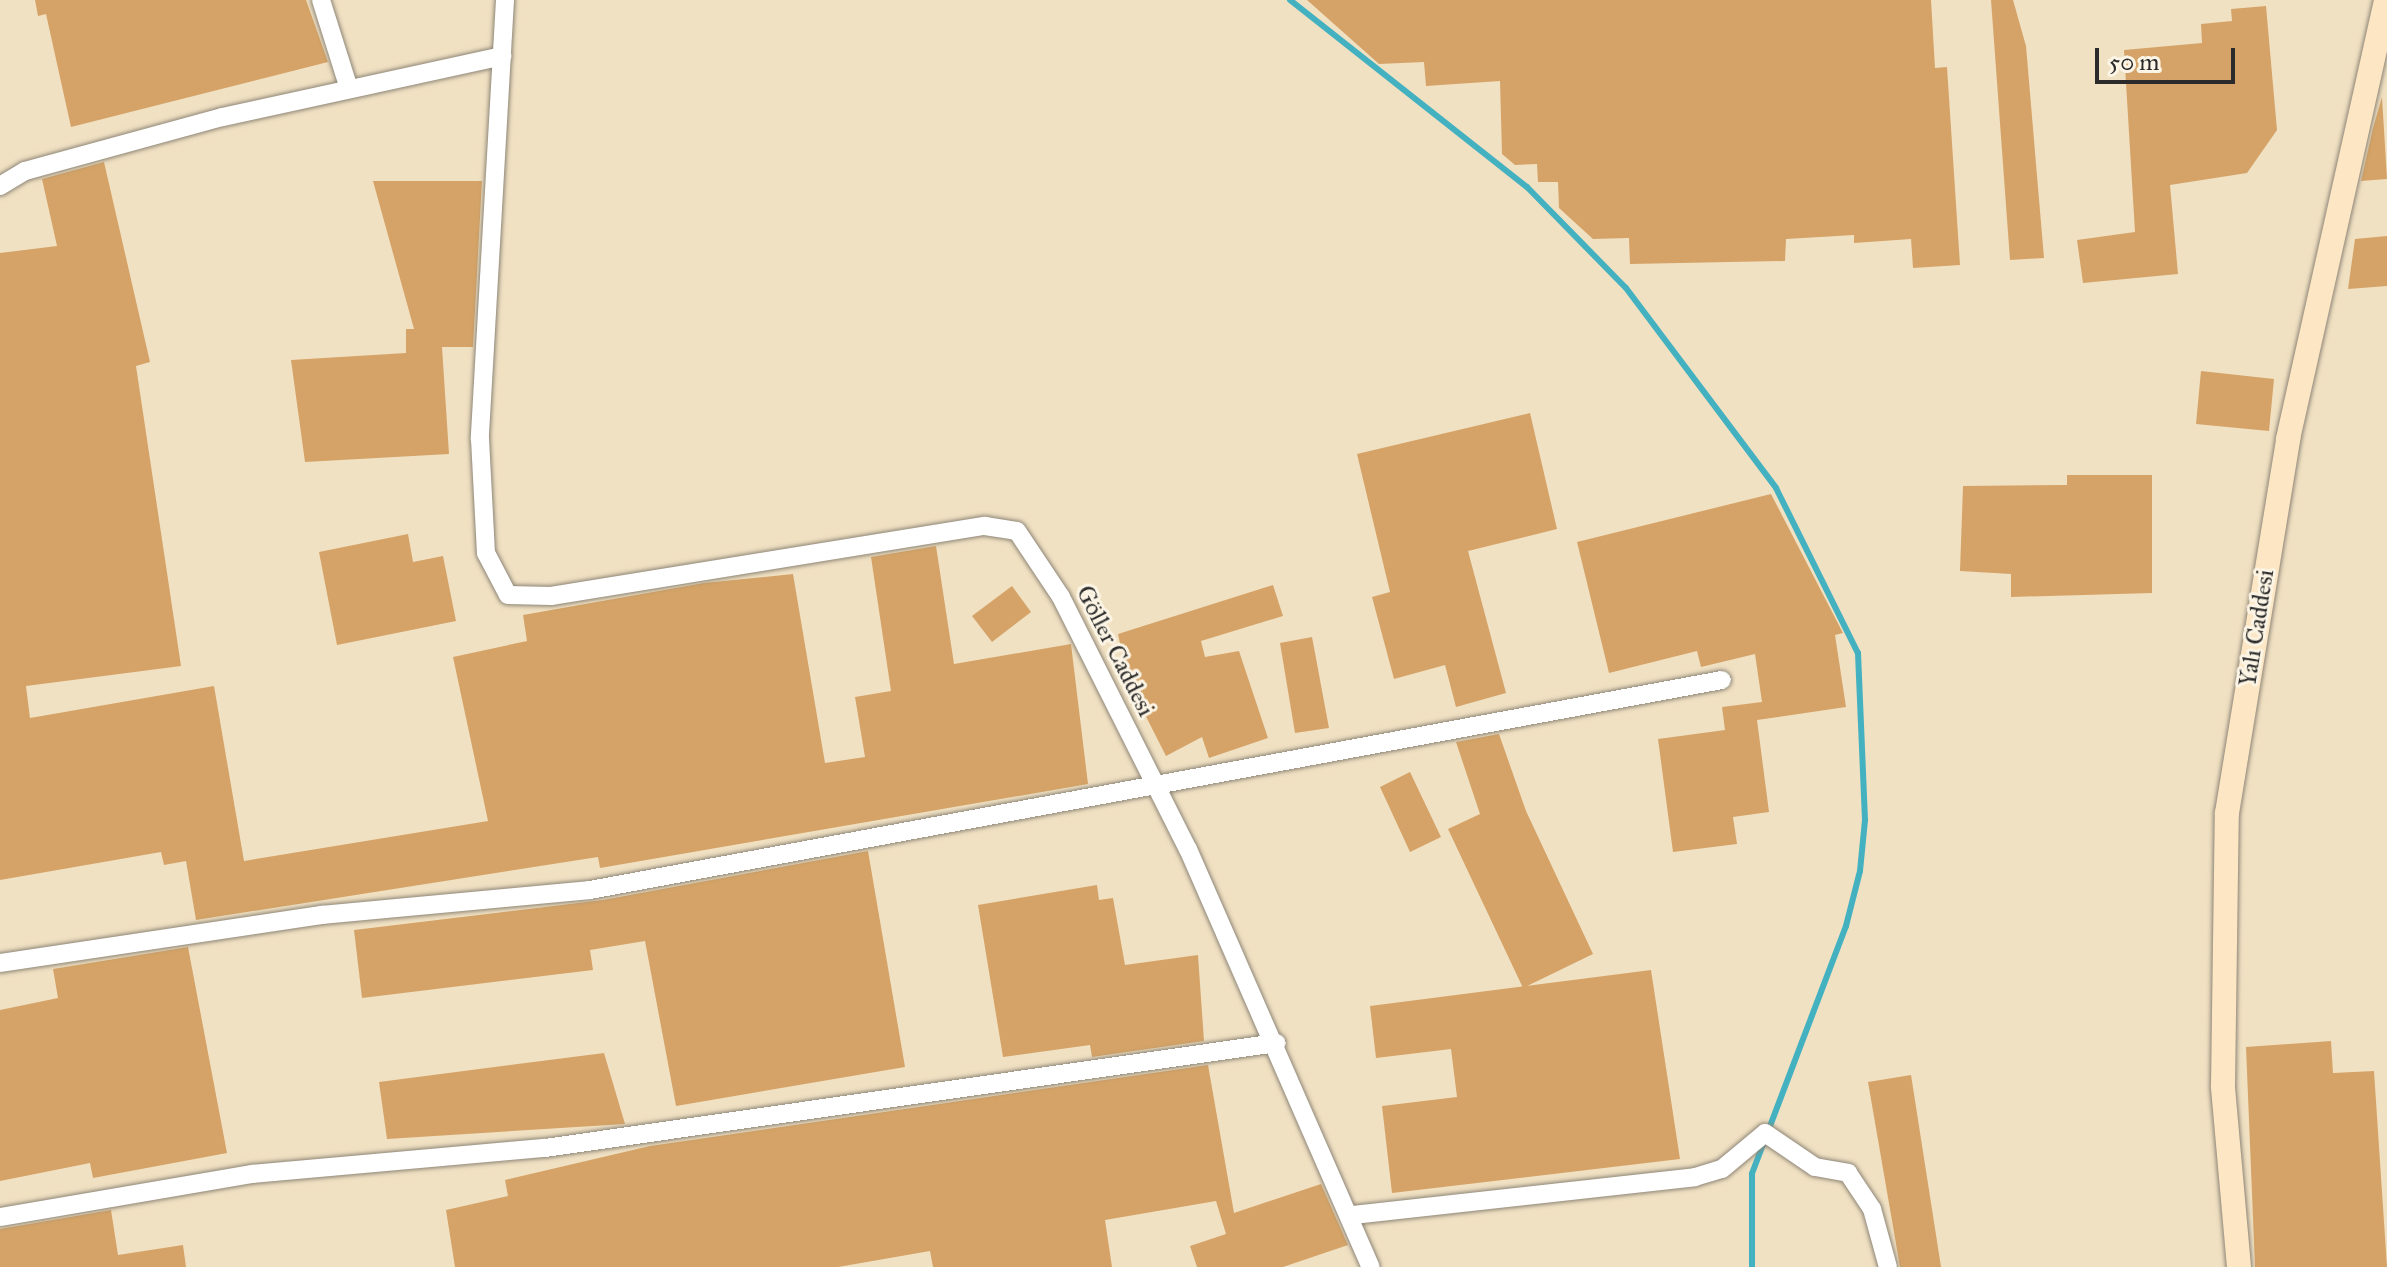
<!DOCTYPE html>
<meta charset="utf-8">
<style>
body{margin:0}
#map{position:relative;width:2387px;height:1267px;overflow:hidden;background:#f1e1c3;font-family:"IM FELL Great Primer",serif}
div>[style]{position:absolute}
.stream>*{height:6px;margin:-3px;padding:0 3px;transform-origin:3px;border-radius:3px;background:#44b1c0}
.building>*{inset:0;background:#d5a367}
.roads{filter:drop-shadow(0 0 2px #8e8677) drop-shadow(0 0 2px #8e8677)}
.street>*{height:18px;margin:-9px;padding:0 9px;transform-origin:9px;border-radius:9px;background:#fff}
.secondary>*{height:24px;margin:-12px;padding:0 12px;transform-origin:12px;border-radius:12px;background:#fce6c4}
span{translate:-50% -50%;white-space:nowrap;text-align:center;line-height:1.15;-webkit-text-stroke:6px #fcf5e5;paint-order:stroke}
.street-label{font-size:24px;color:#2b2b2b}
.scale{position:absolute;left:2095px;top:48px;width:140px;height:36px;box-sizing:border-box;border:4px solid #2b2b2b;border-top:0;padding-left:10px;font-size:24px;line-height:28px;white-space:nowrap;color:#2b2b2b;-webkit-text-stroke:6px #fcf5e5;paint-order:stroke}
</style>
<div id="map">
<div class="stream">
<i style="left:1290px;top:0;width:302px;rotate:38.3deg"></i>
<i style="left:1527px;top:187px;width:141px;rotate:45.6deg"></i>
<i style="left:1626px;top:288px;width:250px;rotate:53.1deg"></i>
<i style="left:1776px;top:488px;width:184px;rotate:63.6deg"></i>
<i style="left:1858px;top:653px;width:167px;rotate:87.6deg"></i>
<i style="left:1865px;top:820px;width:51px;rotate:95.6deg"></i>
<i style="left:1860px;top:871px;width:57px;rotate:104.3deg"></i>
<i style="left:1846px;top:926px;width:265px;rotate:110.8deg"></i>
<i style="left:1752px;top:1174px;width:93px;rotate:90deg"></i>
</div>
<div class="building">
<i style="clip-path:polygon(35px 0,306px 0,328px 62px,71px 127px,46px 14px,38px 16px)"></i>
<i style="clip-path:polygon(1307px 0,1931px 0,1935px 68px,1947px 67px,1960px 265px,1913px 268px,1911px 239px,1854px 243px,1854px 235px,1786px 239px,1785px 261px,1630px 264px,1629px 238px,1593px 239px,1559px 208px,1558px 182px,1538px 182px,1537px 164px,1515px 165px,1502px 154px,1500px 81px,1426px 86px,1424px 62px,1379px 64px)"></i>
<i style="clip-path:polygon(1991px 0,2013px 0,2026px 46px,2044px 258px,2010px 260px)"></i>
<i style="clip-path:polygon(2266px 6px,2277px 130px,2247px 173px,2170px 185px,2178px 274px,2083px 283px,2077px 240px,2135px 232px,2124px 50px,2202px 43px,2201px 24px,2232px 21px,2231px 9px)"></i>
<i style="clip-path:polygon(2382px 97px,2387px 179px,2361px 181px,2373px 128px)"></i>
<i style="clip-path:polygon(104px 162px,150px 362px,136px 366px,181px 666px,26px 686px,30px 718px,214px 686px,244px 861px,488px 821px,453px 657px,527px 641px,523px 615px,704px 583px,793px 574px,825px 763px,865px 757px,855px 697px,891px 691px,871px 557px,936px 546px,954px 664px,1071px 644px,1088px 784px,600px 868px,598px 857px,196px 920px,186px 861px,164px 865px,161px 852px,0 880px,0 253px,57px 246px,42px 179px)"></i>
<i style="clip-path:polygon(373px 181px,482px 181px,473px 347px,442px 347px,449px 454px,305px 462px,291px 360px,406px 353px,406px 329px,414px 329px)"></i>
<i style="clip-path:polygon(2387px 236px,2387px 286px,2348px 289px,2355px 239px)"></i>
<i style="clip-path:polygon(2201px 371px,2274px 379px,2269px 431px,2196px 424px)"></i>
<i style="clip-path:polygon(1530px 413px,1557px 529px,1468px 551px,1506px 693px,1456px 707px,1445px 665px,1394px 679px,1372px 597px,1390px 592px,1357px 454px)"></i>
<i style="clip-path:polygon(2067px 475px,2152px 475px,2152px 593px,2011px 597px,2011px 574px,1960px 571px,1963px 486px,2067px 485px)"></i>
<i style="clip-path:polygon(1771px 494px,1843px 633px,1835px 635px,1846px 707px,1757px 720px,1769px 812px,1733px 817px,1737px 844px,1673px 852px,1658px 739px,1725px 730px,1722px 707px,1762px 702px,1755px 654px,1701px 667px,1697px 651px,1609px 673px,1577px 542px)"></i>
<i style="clip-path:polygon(408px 534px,413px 562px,443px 556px,456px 621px,337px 645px,319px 552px)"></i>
<i style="clip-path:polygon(1273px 585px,1283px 616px,1201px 641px,1205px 657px,1239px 651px,1268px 738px,1209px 758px,1202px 737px,1166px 756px,1128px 681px,1118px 634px)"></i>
<i style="clip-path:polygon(1012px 586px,1031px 612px,992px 642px,972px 616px)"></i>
<i style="clip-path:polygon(1312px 637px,1329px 728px,1295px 733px,1280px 643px)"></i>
<i style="clip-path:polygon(1499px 734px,1526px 811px,1593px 954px,1523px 988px,1448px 829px,1480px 814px,1456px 742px)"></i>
<i style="clip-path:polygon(1410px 772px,1441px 837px,1410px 852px,1380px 787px)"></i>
<i style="clip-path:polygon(868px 851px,905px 1067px,676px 1106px,645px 941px,590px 950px,593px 970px,362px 998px,354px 930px,603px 900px)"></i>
<i style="clip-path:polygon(1097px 885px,1099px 900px,1113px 898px,1125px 965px,1198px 955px,1204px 1041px,1092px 1057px,1090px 1045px,1003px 1057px,978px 905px)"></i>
<i style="clip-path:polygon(188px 947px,227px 1153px,93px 1178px,90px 1163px,0 1181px,0 1010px,58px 998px,53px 969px)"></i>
<i style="clip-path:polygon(1651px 970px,1680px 1159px,1392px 1193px,1382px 1106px,1457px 1097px,1451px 1049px,1376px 1058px,1370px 1006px)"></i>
<i style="clip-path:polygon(2331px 1041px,2333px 1073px,2374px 1071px,2387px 1267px,2255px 1267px,2246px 1047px)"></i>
<i style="clip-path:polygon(604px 1053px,625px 1124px,387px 1139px,379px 1082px)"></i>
<i style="clip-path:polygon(1208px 1065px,1234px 1213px,1321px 1184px,1348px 1245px,1283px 1267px,1197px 1267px,1190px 1246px,1226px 1234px,1216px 1201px,1105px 1220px,1112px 1267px,933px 1267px,930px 1251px,838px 1267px,455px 1267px,446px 1210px,508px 1196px,505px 1180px,650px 1146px)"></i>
<i style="clip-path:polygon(1911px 1075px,1941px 1267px,1900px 1267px,1868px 1082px)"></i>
<i style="clip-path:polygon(111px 1210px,118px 1255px,183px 1245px,186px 1267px,0 1267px,0 1229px)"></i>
</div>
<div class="roads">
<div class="street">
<i style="left:321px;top:0;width:93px;rotate:72.5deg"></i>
<i style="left:505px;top:0;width:440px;rotate:93.3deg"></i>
<i style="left:480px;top:439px;width:114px;rotate:87deg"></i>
<i style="left:486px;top:553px;width:47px;rotate:62.4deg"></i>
<i style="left:508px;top:595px;width:43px;rotate:1.3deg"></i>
<i style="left:551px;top:596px;width:440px;rotate:-9.2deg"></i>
<i style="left:985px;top:526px;width:32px;rotate:9deg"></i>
<i style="left:1017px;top:531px;width:79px;rotate:56.3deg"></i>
<i style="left:1061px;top:597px;width:282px;rotate:63.3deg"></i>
<i style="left:1188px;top:849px;width:456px;rotate:66.4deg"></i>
<i style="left:0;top:186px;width:29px;rotate:-31deg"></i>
<i style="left:25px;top:171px;width:205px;rotate:-15.3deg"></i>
<i style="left:223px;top:117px;width:286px;rotate:-12.3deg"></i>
<i style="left:0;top:963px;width:326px;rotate:-8.5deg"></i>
<i style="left:322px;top:915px;width:269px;rotate:-5.3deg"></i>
<i style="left:590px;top:890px;width:1151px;rotate:-10.51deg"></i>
<i style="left:1353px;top:1215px;width:344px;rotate:-6.3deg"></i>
<i style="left:1695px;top:1177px;width:28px;rotate:-17deg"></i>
<i style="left:1722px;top:1169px;width:56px;rotate:-39.9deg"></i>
<i style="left:1765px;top:1133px;width:60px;rotate:34.2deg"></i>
<i style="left:1815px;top:1167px;width:34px;rotate:10deg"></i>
<i style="left:1848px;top:1173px;width:43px;rotate:56.3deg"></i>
<i style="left:1872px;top:1209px;width:60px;rotate:74.6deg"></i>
<i style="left:0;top:1217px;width:256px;rotate:-9.7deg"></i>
<i style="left:252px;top:1174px;width:294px;rotate:-5.1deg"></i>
<i style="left:545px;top:1148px;width:739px;rotate:-8.17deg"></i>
</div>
<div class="secondary">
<i style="left:2239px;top:1267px;width:182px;rotate:-95.1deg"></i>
<i style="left:2223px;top:1086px;width:273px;rotate:-89.2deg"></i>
<i style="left:2227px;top:813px;width:379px;rotate:-80.7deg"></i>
<i style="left:2288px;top:439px;width:450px;rotate:-77.4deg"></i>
</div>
</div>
<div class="street-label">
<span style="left:2257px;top:628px;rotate:-81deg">Yalı Caddesi</span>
<span style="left:1115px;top:651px;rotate:63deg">Göller Caddesi</span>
</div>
<div class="scale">50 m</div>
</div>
